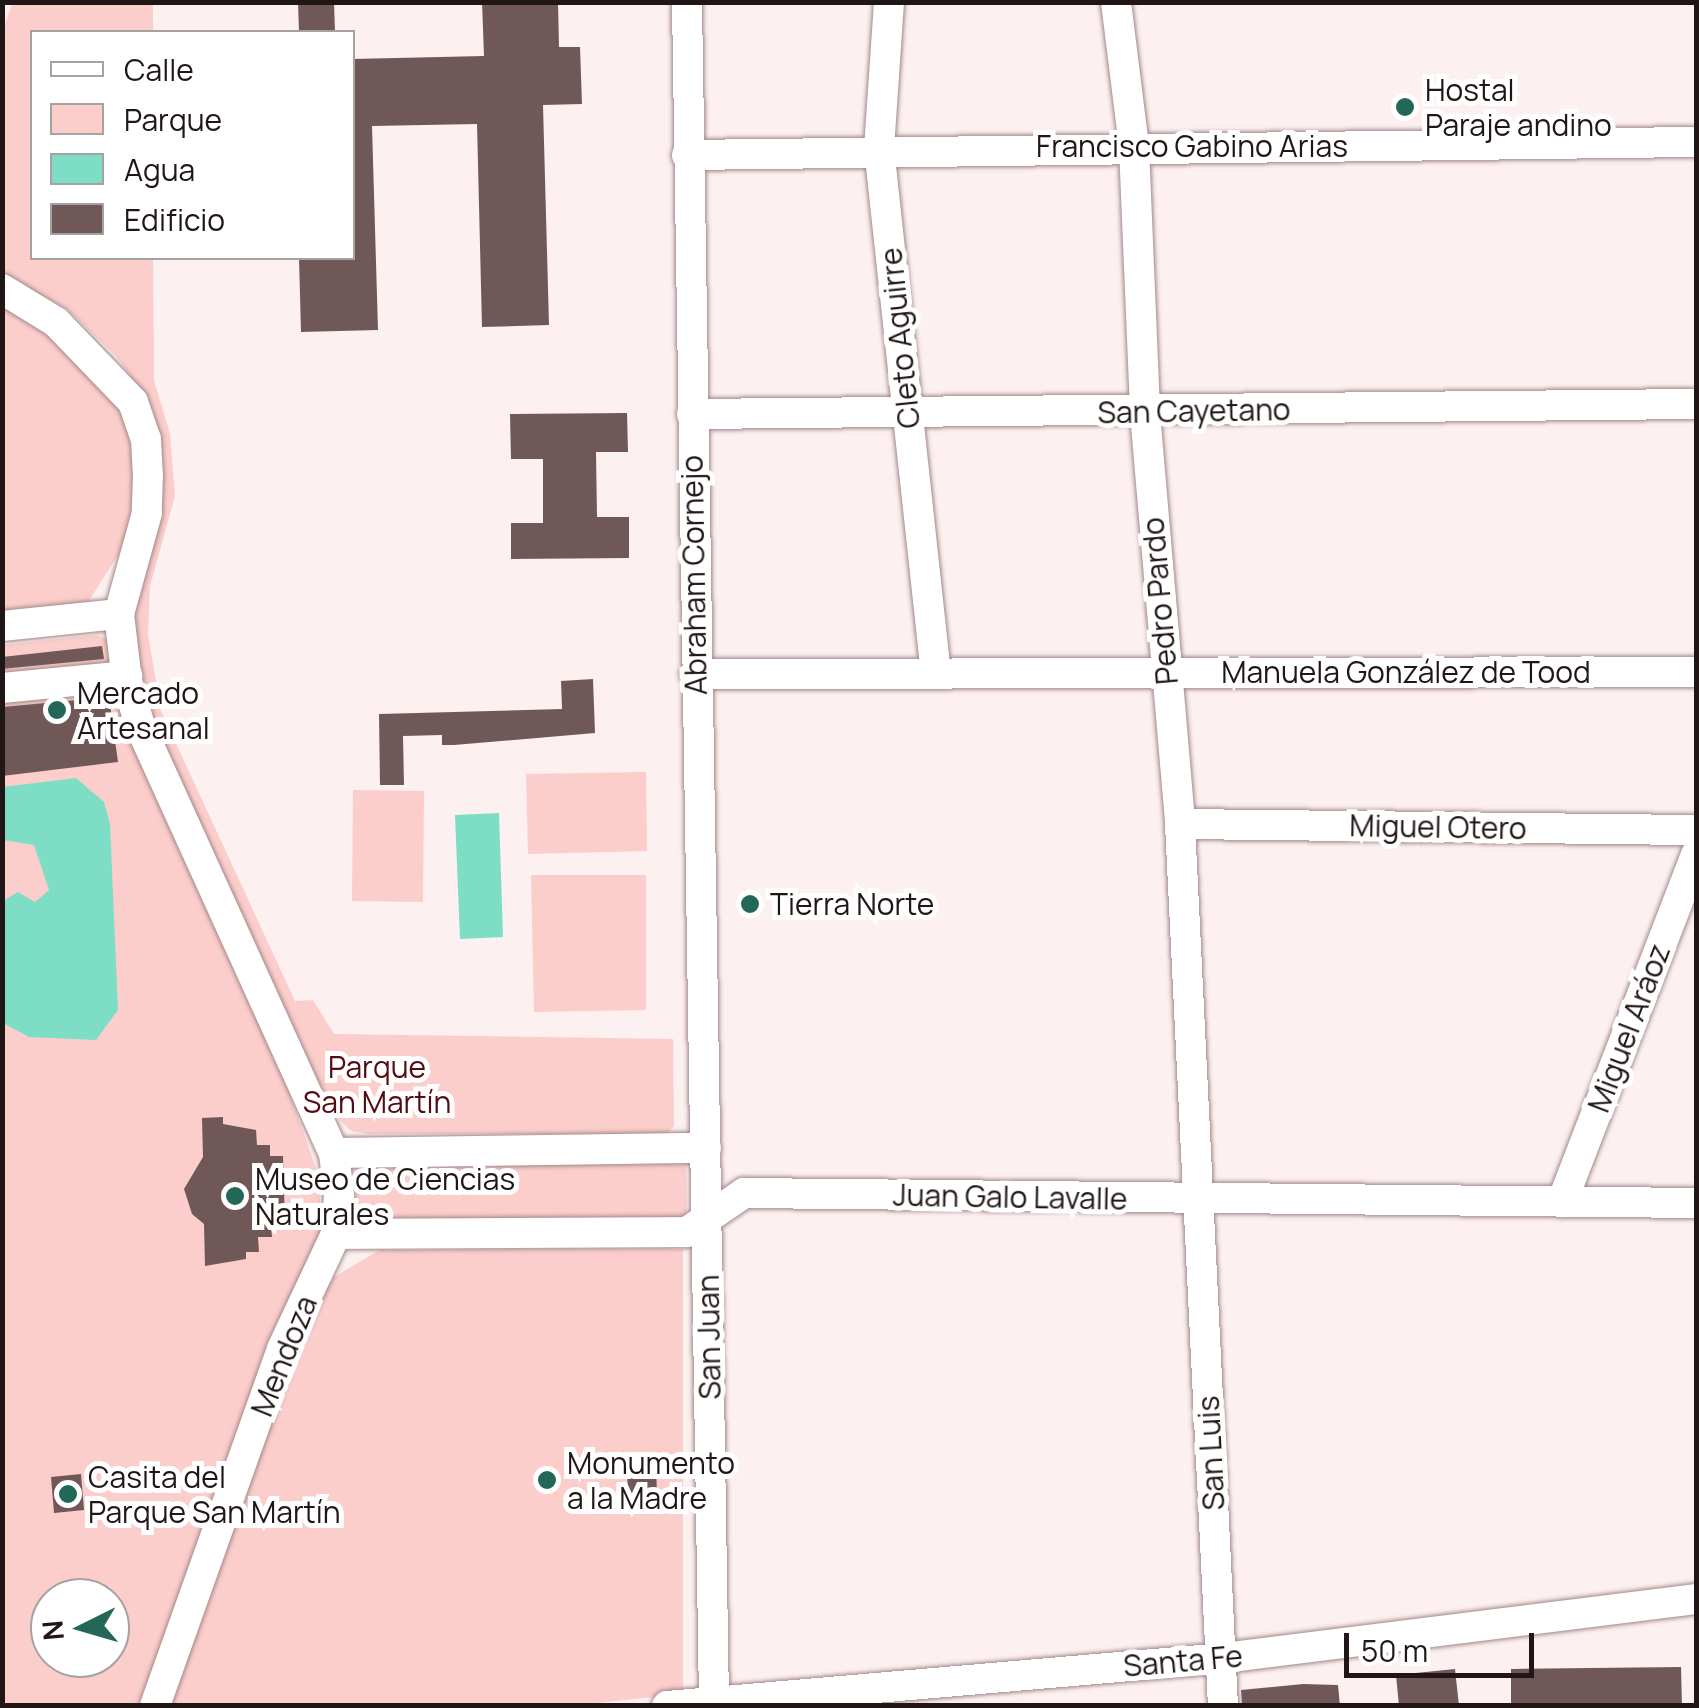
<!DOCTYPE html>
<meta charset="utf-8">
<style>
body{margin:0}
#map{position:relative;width:1699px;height:1708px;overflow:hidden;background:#fcf0f0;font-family:Manrope,sans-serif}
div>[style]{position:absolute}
.green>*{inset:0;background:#fbcdcb}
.water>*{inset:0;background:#7eddc5}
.building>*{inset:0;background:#705858}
.roads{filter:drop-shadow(0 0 2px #a28887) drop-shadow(0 0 2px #a28887)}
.minor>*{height:30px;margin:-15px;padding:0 15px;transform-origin:15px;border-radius:15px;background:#fff}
.dots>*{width:28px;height:28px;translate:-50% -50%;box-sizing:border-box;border:5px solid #fff;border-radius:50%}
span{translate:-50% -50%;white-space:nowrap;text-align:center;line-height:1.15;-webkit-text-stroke:10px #fff;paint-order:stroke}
.poi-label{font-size:30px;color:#201616}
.left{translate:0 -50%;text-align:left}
.street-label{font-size:30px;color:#201616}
.park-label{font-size:30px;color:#530b14}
.frame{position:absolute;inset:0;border:5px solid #201616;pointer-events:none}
.legend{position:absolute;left:30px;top:30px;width:325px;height:230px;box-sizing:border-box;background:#fff;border:2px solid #a6a2a2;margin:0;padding:12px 18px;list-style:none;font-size:30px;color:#201616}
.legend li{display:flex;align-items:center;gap:20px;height:50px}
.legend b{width:50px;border:2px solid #a6a2a2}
.north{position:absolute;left:30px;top:1578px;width:100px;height:100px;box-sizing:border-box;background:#fff;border:2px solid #a6a2a2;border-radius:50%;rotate:265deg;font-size:28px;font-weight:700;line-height:40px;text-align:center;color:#201616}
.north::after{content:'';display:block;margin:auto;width:35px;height:45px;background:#236758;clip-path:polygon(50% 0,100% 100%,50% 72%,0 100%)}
.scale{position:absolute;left:1344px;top:1633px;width:190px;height:45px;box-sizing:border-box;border:5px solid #201616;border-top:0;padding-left:12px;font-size:30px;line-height:35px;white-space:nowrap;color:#201616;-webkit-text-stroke:8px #fff;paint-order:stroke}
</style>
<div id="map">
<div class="green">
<i style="clip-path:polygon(12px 3px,153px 3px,153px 32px,32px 32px,32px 258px,153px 258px,154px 380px,170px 434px,175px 496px,150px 586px,148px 635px,161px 711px,295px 1001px,313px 1000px,334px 1034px,673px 1039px,674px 1126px,667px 1134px,369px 1134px,351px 1131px,339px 1119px,285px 1020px,144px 707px,131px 636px,146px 398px,116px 356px,67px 309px,3px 274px,2px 34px)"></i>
<i style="clip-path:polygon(2px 303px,64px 348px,120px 405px,137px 455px,134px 509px,120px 552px,88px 602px,3px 611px)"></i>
<i style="clip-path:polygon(evenodd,96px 635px,107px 639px,134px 738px,287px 1086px,318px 1174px,322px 1228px,142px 1705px,3px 1705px,2px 645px,96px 635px,50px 1598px,110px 1598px,110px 1658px,50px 1658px,50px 1598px)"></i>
<i style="clip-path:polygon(646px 772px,647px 851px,528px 854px,526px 774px)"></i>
<i style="clip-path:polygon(353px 790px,424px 791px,423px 902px,352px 901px)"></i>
<i style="clip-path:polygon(531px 875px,646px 875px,646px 1010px,534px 1012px)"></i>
<i style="clip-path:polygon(686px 1164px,687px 1218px,356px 1221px,356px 1167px)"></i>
<i style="clip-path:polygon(683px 1249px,683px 1694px,567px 1706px,169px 1706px,293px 1350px,334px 1277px,380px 1250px)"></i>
</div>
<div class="water">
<i style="clip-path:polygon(76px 778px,104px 802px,110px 824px,118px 1010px,96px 1040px,29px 1037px,3px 1023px,3px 901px,18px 892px,35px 902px,49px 890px,34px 845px,3px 840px,3px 787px)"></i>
<i style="clip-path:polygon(499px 813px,503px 937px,460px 939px,455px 815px)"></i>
</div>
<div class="building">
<i style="clip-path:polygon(298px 2px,334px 2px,335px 32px,299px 32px)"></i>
<i style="clip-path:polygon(482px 2px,558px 2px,559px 47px,580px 47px,582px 104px,543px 105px,549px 325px,482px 327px,477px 124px,372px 126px,378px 330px,301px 332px,299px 258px,352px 258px,352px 59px,484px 56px)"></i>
<i style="clip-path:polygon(627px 413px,628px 452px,596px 452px,597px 517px,629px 517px,629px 558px,511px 559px,511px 523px,543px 523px,543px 459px,511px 459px,510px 414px)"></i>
<i style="clip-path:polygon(102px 646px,104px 659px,2px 669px,2px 657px)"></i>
<i style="clip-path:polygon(593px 679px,595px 733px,454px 745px,442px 745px,442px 735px,403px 736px,404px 785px,380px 785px,379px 714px,562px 709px,561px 681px)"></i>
<i style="clip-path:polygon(109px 697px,118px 762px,2px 776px,2px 707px)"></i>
<i style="clip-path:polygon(223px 1117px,223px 1124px,256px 1130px,257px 1145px,270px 1145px,270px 1156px,283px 1156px,285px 1225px,271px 1226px,272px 1237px,258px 1237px,259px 1252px,246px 1252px,246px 1259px,205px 1266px,204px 1224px,192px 1214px,184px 1189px,203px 1157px,202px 1118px)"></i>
<i style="clip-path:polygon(627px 1465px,656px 1465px,657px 1496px,628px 1496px)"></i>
<i style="clip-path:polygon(81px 1474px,84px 1510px,54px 1513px,51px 1477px)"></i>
<i style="clip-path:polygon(1681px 1667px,1682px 1706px,1511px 1706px,1511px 1669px)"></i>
<i style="clip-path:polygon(1455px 1669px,1459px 1706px,1399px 1706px,1396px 1675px)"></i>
<i style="clip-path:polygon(1303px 1684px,1338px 1685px,1340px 1706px,1242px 1706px,1241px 1690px)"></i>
</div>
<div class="roads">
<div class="minor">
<i style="left:687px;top:2px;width:1704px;rotate:89.09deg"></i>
<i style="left:889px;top:2px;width:146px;rotate:93.9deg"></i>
<i style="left:879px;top:148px;width:529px;rotate:83.82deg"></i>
<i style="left:1116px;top:2px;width:146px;rotate:82.9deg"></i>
<i style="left:1134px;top:147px;width:266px;rotate:87.6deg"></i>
<i style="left:1145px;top:413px;width:412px;rotate:85.1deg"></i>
<i style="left:1180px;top:824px;width:883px;rotate:87.21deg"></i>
<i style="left:687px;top:155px;width:1009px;rotate:-0.74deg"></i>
<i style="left:2px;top:289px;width:63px;rotate:31.4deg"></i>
<i style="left:56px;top:322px;width:111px;rotate:46.1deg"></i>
<i style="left:133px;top:402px;width:39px;rotate:71deg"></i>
<i style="left:146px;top:439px;width:36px;rotate:87deg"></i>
<i style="left:148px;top:475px;width:38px;rotate:92deg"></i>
<i style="left:147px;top:513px;width:105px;rotate:105.5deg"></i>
<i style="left:119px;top:614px;width:67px;rotate:83.2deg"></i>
<i style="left:127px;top:681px;width:47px;rotate:73.9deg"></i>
<i style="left:140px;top:726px;width:469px;rotate:65.6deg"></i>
<i style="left:334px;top:1153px;width:43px;rotate:83.4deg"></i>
<i style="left:339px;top:1196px;width:38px;rotate:95deg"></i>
<i style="left:336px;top:1234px;width:127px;rotate:115.2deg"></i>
<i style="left:282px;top:1349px;width:379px;rotate:109.6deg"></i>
<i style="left:692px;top:414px;width:1004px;rotate:-0.57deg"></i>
<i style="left:2px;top:626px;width:118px;rotate:-5.9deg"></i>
<i style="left:695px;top:674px;width:1001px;rotate:-0.11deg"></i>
<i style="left:2px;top:688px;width:126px;rotate:-5.5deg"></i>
<i style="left:1180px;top:824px;width:516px;rotate:0.67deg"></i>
<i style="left:334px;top:1153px;width:372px;rotate:-0.8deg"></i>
<i style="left:1562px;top:1202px;width:373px;rotate:-68.9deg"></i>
<i style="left:336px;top:1234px;width:351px;rotate:-0.3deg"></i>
<i style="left:687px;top:1232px;width:69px;rotate:-34.4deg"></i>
<i style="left:744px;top:1193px;width:952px;rotate:0.6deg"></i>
<i style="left:667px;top:1706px;width:558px;rotate:-4.93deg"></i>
<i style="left:1223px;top:1658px;width:477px;rotate:-7.1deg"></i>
</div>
</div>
<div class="dots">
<i style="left:1405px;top:107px;background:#236758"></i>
<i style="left:57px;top:710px;background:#236758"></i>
<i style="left:750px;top:904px;background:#236758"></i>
<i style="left:235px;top:1196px;background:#236758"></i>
<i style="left:547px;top:1480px;background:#236758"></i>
<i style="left:68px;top:1494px;background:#236758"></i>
</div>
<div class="poi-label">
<span class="left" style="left:1425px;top:107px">Hostal<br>Paraje andino</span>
<span class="left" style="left:77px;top:710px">Mercado<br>Artesanal</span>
<span class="left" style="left:770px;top:904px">Tierra Norte</span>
<span class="left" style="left:255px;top:1196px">Museo de Ciencias<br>Naturales</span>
<span class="left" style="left:567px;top:1480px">Monumento<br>a la Madre</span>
<span class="left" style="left:88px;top:1494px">Casita del<br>Parque San Martín</span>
</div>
<div class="street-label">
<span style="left:1192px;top:146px">Francisco Gabino Arias</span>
<span style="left:900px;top:338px;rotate:-96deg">Cleto Aguirre</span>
<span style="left:1194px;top:411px;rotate:-1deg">San Cayetano</span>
<span style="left:694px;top:575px;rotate:-91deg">Abraham Cornejo</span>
<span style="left:1160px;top:601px;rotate:-95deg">Pedro Pardo</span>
<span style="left:1406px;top:672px">Manuela González de Tood</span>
<span style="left:1438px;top:827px;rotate:1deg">Miguel Otero</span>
<span style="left:1629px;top:1028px;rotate:-69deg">Miguel Aráoz</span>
<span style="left:1010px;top:1197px;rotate:1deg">Juan Galo Lavalle</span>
<span style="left:709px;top:1337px;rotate:-91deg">San Juan</span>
<span style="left:284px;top:1356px;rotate:-68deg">Mendoza</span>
<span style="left:1211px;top:1453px;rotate:-93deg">San Luis</span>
<span style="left:1183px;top:1661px;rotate:-5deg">Santa Fe</span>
</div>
<div class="park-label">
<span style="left:377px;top:1084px">Parque<br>San Martín</span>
</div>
<div class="frame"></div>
<ul class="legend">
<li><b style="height:12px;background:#fff"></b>Calle</li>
<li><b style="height:28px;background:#fbcdcb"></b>Parque</li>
<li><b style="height:28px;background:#7eddc5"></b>Agua</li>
<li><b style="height:28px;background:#705858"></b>Edificio</li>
</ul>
<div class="north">N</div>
<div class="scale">50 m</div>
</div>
